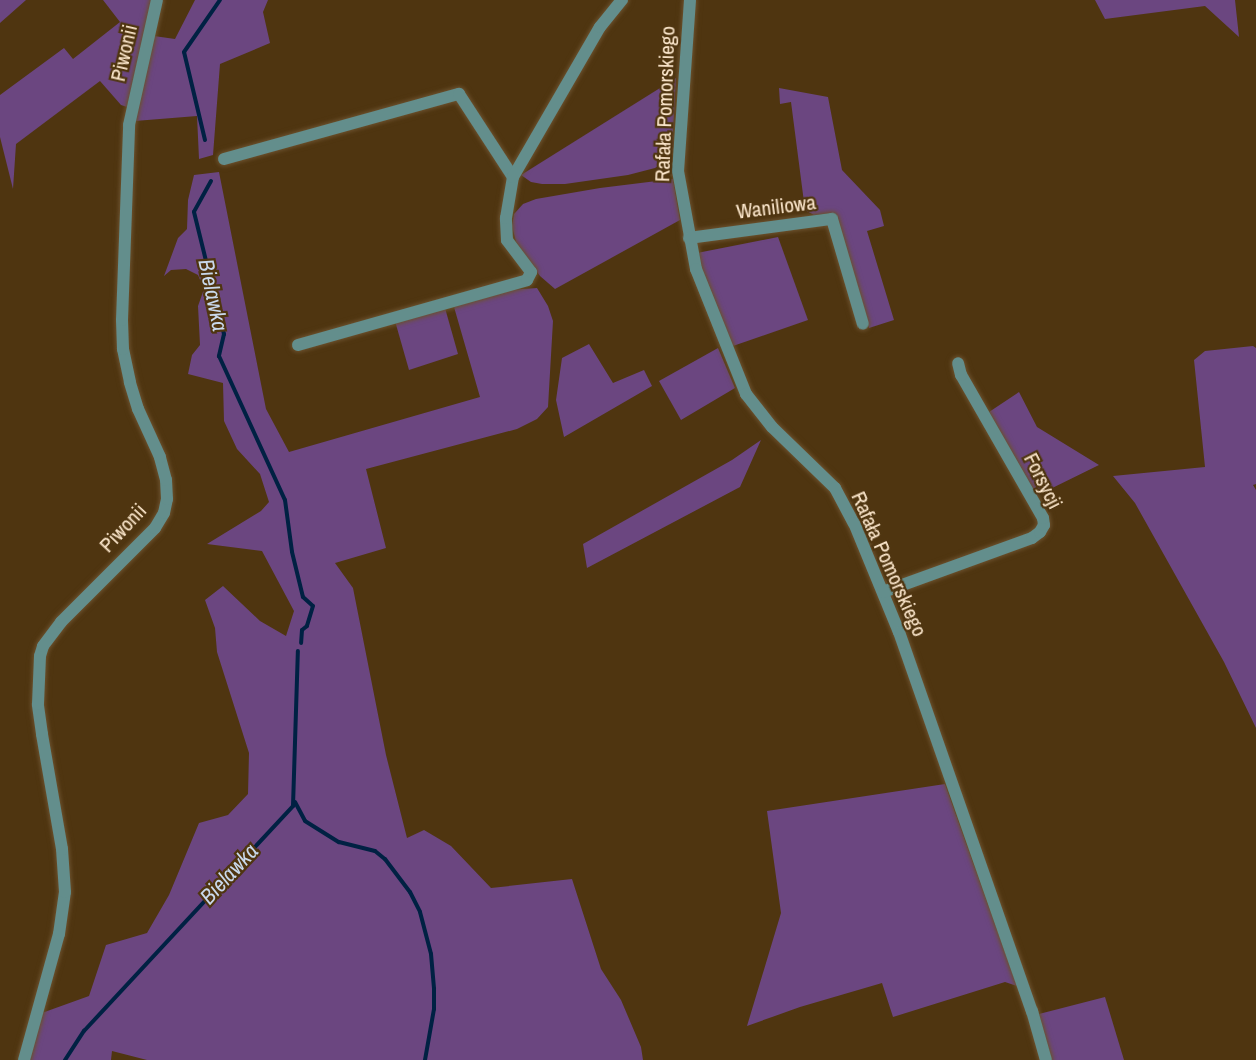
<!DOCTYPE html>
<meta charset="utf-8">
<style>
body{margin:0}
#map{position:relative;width:1256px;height:1060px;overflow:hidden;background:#4f3510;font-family:"Archivo Narrow",sans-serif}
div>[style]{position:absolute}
.green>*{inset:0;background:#6b4680}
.stream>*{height:4px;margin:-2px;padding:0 2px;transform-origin:2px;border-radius:2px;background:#002143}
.roads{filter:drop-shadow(0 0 2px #6b512e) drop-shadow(0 0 2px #6b512e)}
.street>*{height:12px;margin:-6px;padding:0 6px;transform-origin:6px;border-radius:6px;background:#638e8c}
span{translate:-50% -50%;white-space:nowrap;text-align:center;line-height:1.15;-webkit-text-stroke:4.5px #4f3510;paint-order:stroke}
.street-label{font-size:21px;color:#fbe6cb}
.water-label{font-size:22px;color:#c9d9ec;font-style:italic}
</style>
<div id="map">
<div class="green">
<i style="clip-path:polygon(0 0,26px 0,0 23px)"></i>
<i style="clip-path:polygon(103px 0,152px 0,127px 107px,121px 105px,100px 81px,16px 144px,13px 189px,0 137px,0 95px,64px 48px,73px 59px,120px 22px)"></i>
<i style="clip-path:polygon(195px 0,268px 0,263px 12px,270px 43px,220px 64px,213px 155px,199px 159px,197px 116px,135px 121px,154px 36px,175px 39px)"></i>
<i style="clip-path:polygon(1095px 0,1235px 0,1239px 37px,1205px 6px,1105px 19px)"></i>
<i style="clip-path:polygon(676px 78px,672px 151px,666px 161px,655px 168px,628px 175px,565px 184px,542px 184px,531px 182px,521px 175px)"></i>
<i style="clip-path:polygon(779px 88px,828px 97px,842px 170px,880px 210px,884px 226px,867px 231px,894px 320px,869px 328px,837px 216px,834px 213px,814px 215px,805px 210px,791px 102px,780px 104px)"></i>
<i style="clip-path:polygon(219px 172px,266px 409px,289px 452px,480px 397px,454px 307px,508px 290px,537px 288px,548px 306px,553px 321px,548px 407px,537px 419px,517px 429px,366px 469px,386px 548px,335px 563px,353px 588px,386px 755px,407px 838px,424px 830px,451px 846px,491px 888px,572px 879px,601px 969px,621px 1000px,641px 1047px,643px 1060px,147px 1060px,112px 1051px,111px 1060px,26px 1060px,39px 1014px,89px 996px,106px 945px,147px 933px,169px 895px,199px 823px,228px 815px,248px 794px,249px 753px,217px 652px,215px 628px,205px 600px,223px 586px,260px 621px,286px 636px,294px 611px,262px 551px,207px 544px,261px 511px,269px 502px,260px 474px,237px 449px,224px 421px,223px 383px,188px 374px,192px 355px,200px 345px,198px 306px,204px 289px,198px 275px,186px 269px,171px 270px,164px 276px,178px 238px,187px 229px,188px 200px,194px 175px)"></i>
<i style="clip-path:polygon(673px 179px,680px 220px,555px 289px,540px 276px,516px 242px,512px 226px,514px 214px,523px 204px,536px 199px,600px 188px)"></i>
<i style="clip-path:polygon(778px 237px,808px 320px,733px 346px,717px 313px,697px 253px)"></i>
<i style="clip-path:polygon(445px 308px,458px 354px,409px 370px,395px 321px)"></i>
<i style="clip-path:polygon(589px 344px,613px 383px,644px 370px,652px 386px,564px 437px,556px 400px,562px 358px)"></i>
<i style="clip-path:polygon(1253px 346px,1256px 348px,1256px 484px,1253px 485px,1256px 490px,1256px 728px,1224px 662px,1135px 503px,1113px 476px,1205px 467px,1194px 360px,1205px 351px)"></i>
<i style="clip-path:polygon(718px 348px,735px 388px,681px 420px,659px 381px)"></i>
<i style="clip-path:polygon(1019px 392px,1037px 427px,1099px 465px,1036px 496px,989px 412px)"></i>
<i style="clip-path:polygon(761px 440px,740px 487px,587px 568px,583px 544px,732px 460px)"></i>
<i style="clip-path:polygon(945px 784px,1017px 986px,1005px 982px,893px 1017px,882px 983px,800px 1007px,747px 1026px,781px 913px,767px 811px)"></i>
<i style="clip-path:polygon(1105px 997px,1124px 1060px,1052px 1060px,1039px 1014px)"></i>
</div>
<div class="stream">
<i style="left:205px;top:140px;width:90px;rotate:-103.4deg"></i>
<i style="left:184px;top:52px;width:63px;rotate:-55.3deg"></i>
<i style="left:211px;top:181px;width:35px;rotate:119deg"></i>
<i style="left:194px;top:212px;width:126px;rotate:76.2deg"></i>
<i style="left:224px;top:334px;width:23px;rotate:103deg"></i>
<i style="left:219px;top:356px;width:158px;rotate:65.4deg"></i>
<i style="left:285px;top:500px;width:52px;rotate:82.3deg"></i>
<i style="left:292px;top:552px;width:46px;rotate:76.3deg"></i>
<i style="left:303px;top:597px;width:13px;rotate:42deg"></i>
<i style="left:313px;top:606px;width:21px;rotate:107deg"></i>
<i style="left:307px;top:626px;width:6px;rotate:141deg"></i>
<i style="left:302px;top:630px;width:13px;rotate:94deg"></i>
<i style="left:295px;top:802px;width:21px;rotate:62deg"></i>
<i style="left:305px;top:821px;width:40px;rotate:32deg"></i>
<i style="left:339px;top:842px;width:37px;rotate:14deg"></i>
<i style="left:375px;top:851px;width:13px;rotate:39deg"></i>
<i style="left:385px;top:859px;width:41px;rotate:52.9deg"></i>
<i style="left:410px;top:892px;width:22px;rotate:63deg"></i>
<i style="left:420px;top:912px;width:43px;rotate:75.3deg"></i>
<i style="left:431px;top:954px;width:35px;rotate:85deg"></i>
<i style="left:434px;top:989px;width:20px;rotate:90deg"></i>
<i style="left:434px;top:1009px;width:52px;rotate:100deg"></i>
<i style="left:65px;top:1060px;width:35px;rotate:-57deg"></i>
<i style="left:84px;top:1031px;width:307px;rotate:-47.1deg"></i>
<i style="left:293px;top:806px;width:155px;rotate:-88.2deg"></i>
</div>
<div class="roads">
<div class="street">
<i style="left:690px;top:0;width:171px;rotate:94deg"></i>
<i style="left:678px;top:171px;width:100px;rotate:79.6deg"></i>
<i style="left:696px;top:269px;width:135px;rotate:68.2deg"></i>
<i style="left:746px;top:394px;width:42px;rotate:51.8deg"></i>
<i style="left:772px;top:427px;width:88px;rotate:44.1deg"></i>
<i style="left:835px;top:488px;width:40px;rotate:62deg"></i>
<i style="left:854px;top:523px;width:118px;rotate:67.6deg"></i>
<i style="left:899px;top:632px;width:402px;rotate:70.7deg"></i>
<i style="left:1032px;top:1011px;width:51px;rotate:74.1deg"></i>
<i style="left:224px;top:159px;width:244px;rotate:-15.5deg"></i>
<i style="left:459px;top:94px;width:99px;rotate:57deg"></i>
<i style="left:689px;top:238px;width:144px;rotate:-7.6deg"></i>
<i style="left:832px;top:219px;width:109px;rotate:73.6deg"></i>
<i style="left:298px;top:345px;width:238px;rotate:-15.8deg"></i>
<i style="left:527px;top:280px;width:9px;rotate:-63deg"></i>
<i style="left:531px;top:272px;width:40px;rotate:-127deg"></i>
<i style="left:507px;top:240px;width:22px;rotate:-93deg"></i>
<i style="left:506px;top:218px;width:42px;rotate:-80.3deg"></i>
<i style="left:513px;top:177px;width:173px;rotate:-59.9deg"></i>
<i style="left:600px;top:27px;width:35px;rotate:-51deg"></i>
<i style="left:883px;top:592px;width:158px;rotate:-19.9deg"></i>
<i style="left:1032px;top:538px;width:10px;rotate:-37deg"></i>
<i style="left:1040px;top:532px;width:8px;rotate:-60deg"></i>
<i style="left:1044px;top:525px;width:7px;rotate:-98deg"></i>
<i style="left:1043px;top:518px;width:165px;rotate:-119.8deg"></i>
<i style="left:961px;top:375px;width:12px;rotate:-104deg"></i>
<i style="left:24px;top:1060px;width:131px;rotate:-74.5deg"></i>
<i style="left:59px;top:934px;width:42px;rotate:-81.9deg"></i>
<i style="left:65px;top:892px;width:43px;rotate:-94deg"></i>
<i style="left:62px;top:849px;width:117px;rotate:-99.9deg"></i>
<i style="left:42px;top:734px;width:30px;rotate:-98deg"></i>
<i style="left:38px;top:704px;width:48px;rotate:-87.6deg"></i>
<i style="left:40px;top:656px;width:10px;rotate:-73deg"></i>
<i style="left:43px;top:646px;width:30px;rotate:-53deg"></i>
<i style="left:61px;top:622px;width:133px;rotate:-45deg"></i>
<i style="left:155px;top:528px;width:17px;rotate:-59deg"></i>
<i style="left:164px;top:513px;width:14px;rotate:-78deg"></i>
<i style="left:167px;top:499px;width:19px;rotate:-93deg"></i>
<i style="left:166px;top:480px;width:24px;rotate:-105deg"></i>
<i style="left:160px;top:457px;width:53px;rotate:-114.6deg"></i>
<i style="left:138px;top:409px;width:28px;rotate:-107deg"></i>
<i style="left:130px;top:382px;width:34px;rotate:-102deg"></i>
<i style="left:123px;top:349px;width:29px;rotate:-92deg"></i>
<i style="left:122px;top:320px;width:195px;rotate:-87.9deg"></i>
<i style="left:129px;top:125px;width:128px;rotate:-77.4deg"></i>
</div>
</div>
<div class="street-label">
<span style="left:124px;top:53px;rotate:-77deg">Piwonii</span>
<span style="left:665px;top:104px;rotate:-88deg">Rafała Pomorskiego</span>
<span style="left:776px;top:207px;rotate:-7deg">Waniliowa</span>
<span style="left:1043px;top:481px;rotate:63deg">Forsycji</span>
<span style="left:123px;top:528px;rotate:-47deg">Piwonii</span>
<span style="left:889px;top:564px;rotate:66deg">Rafała Pomorskiego</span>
</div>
<div class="water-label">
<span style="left:213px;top:295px;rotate:78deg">Bielawka</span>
<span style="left:229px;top:874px;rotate:-47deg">Bielawka</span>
</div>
</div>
